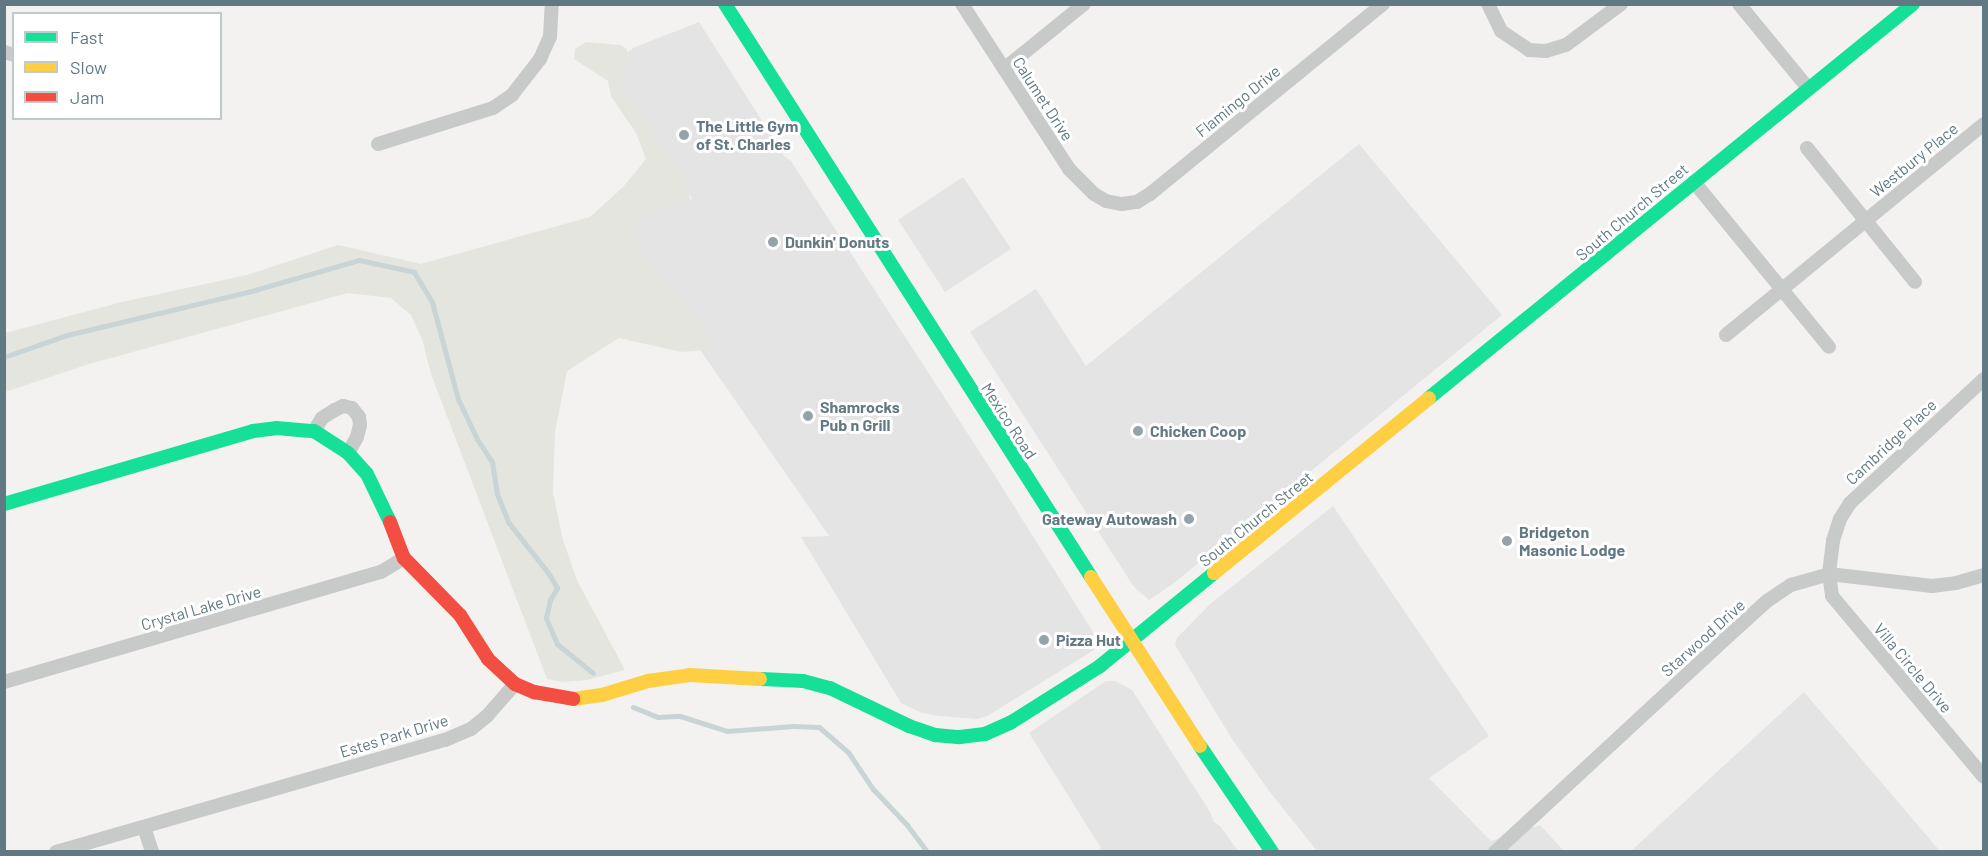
<!DOCTYPE html>
<style>
body{margin:0}
#map{position:relative;width:1988px;height:856px;overflow:hidden;background:#f3f2f0;font-family:Barlow,sans-serif}
div>[style]{position:absolute}
.built>*{inset:0;background:#e3e4e3}
.green>*{inset:0;background:#e3e5de}
.stream>*{height:5px;margin:-2.5px;padding:0 2.5px;transform-origin:2.5px;border-radius:2.5px;background:#c8d4d5}
.street>*{height:14px;margin:-7px;padding:0 7px;transform-origin:7px;border-radius:7px;background:#c8caca}
.fast>*{height:14px;margin:-7px;padding:0 7px;transform-origin:7px;border-radius:7px;background:#16e098}
.slow>*{height:14px;margin:-7px;padding:0 7px;transform-origin:7px;border-radius:7px;background:#ffcf43}
.jam>*{height:14px;margin:-7px;padding:0 7px;transform-origin:7px;border-radius:7px;background:#f24e42}
.dots>*{width:16px;height:16px;translate:-50% -50%;box-sizing:border-box;border:3px solid #fff;border-radius:50%}
span{translate:-50% -50%;white-space:nowrap;text-align:center;line-height:1.15;-webkit-text-stroke:6px #fff;paint-order:stroke}
.street-label{font-size:16px;color:#617982}
.poi-label{font-size:16px;color:#617982;font-weight:700}
.left{translate:0 -50%;text-align:left}
.right{translate:-100% -50%;text-align:right}
.frame{position:absolute;inset:0;border:6px solid #617982;pointer-events:none}
.legend{position:absolute;left:12px;top:12px;width:210px;height:108px;box-sizing:border-box;background:#fff;border:2px solid #c0c9cd;margin:0;padding:8px 10px;list-style:none;font-size:18px;color:#617982}
.legend li{display:flex;align-items:center;gap:12px;height:30px}
.legend b{width:30px;border:2px solid #c0c9cd}
</style>
<div id="map">
<div class="built">
<i style="clip-path:polygon(699px 22px,785px 157px,791px 161px,992px 471px,1093px 632px,1094px 650px,989px 715px,978px 719px,939px 716px,922px 713px,901px 703px,801px 537px,829px 536px,611px 221px,692px 199px,608px 68px,633px 48px)"></i>
<i style="clip-path:polygon(1359px 144px,1502px 315px,1174px 583px,1149px 600px,1134px 587px,970px 332px,1036px 289px,1086px 366px)"></i>
<i style="clip-path:polygon(963px 177px,1011px 249px,945px 292px,898px 220px)"></i>
<i style="clip-path:polygon(1333px 506px,1489px 736px,1429px 778px,1491px 841px,1540px 825px,1564px 851px,1317px 851px,1270px 792px,1232px 739px,1175px 645px,1177px 638px,1209px 605px)"></i>
<i style="clip-path:polygon(1106px 681px,1115px 681px,1132px 690px,1210px 812px,1214px 822px,1220px 826px,1238px 851px,1098px 851px,1101px 848px,1029px 733px)"></i>
<i style="clip-path:polygon(1804px 692px,1940px 851px,1631px 851px)"></i>
</div>
<div class="green">
<i style="clip-path:polygon(586px 42px,620px 45px,627px 49px,627px 64px,617px 79px,688px 188px,690px 200px,643px 216px,633px 227px,647px 262px,708px 334px,706px 350px,681px 352px,619px 338px,567px 371px,555px 432px,553px 493px,563px 540px,577px 580px,625px 670px,587px 680px,563px 682px,547px 679px,431px 374px,422px 339px,411px 315px,391px 298px,348px 293px,89px 364px,5px 392px,5px 333px,122px 302px,247px 275px,338px 245px,421px 264px,590px 217px,623px 187px,646px 159px,636px 133px,611px 96px,608px 81px,574px 59px,575px 49px)"></i>
</div>
<div class="stream">
<i style="left:4px;top:357px;width:67px;rotate:-19.2deg"></i>
<i style="left:67px;top:335px;width:186px;rotate:-13.4deg"></i>
<i style="left:248px;top:292px;width:116px;rotate:-16.1deg"></i>
<i style="left:359px;top:260px;width:56px;rotate:12.3deg"></i>
<i style="left:414px;top:272px;width:35px;rotate:59deg"></i>
<i style="left:432px;top:302px;width:100px;rotate:75deg"></i>
<i style="left:458px;top:399px;width:44px;rotate:64.6deg"></i>
<i style="left:477px;top:439px;width:27px;rotate:57deg"></i>
<i style="left:492px;top:462px;width:32px;rotate:81deg"></i>
<i style="left:497px;top:494px;width:31px;rotate:68deg"></i>
<i style="left:509px;top:523px;width:65px;rotate:51.9deg"></i>
<i style="left:549px;top:574px;width:16px;rotate:60deg"></i>
<i style="left:557px;top:588px;width:14px;rotate:120deg"></i>
<i style="left:550px;top:600px;width:18px;rotate:103deg"></i>
<i style="left:546px;top:618px;width:28px;rotate:67deg"></i>
<i style="left:557px;top:644px;width:46px;rotate:38.9deg"></i>
<i style="left:633px;top:707px;width:27px;rotate:22deg"></i>
<i style="left:658px;top:717px;width:22px;rotate:-3deg"></i>
<i style="left:680px;top:716px;width:49px;rotate:17.7deg"></i>
<i style="left:727px;top:731px;width:66px;rotate:-4.3deg"></i>
<i style="left:793px;top:726px;width:26px;rotate:2deg"></i>
<i style="left:819px;top:727px;width:38px;rotate:41deg"></i>
<i style="left:848px;top:752px;width:45px;rotate:56deg"></i>
<i style="left:873px;top:789px;width:50px;rotate:46.6deg"></i>
<i style="left:907px;top:825px;width:34px;rotate:53deg"></i>
</div>
<div class="street">
<i style="left:962px;top:4px;width:197px;rotate:57deg"></i>
<i style="left:1069px;top:169px;width:35px;rotate:45deg"></i>
<i style="left:1094px;top:194px;width:14px;rotate:30deg"></i>
<i style="left:1106px;top:201px;width:16px;rotate:11deg"></i>
<i style="left:1122px;top:204px;width:15px;rotate:-8deg"></i>
<i style="left:1137px;top:202px;width:15px;rotate:-32deg"></i>
<i style="left:1150px;top:194px;width:301px;rotate:-39.2deg"></i>
<i style="left:1488px;top:4px;width:30px;rotate:64deg"></i>
<i style="left:1501px;top:31px;width:34px;rotate:34deg"></i>
<i style="left:1529px;top:50px;width:17px;rotate:3deg"></i>
<i style="left:1546px;top:51px;width:21px;rotate:-17deg"></i>
<i style="left:1566px;top:45px;width:69px;rotate:-36.7deg"></i>
<i style="left:1739px;top:4px;width:109px;rotate:50.6deg"></i>
<i style="left:4px;top:52px;width:10px;rotate:17deg"></i>
<i style="left:1004px;top:69px;width:103px;rotate:-39.1deg"></i>
<i style="left:378px;top:144px;width:121px;rotate:-17.4deg"></i>
<i style="left:493px;top:108px;width:23px;rotate:-34deg"></i>
<i style="left:512px;top:95px;width:46px;rotate:-52.1deg"></i>
<i style="left:540px;top:59px;width:24px;rotate:-66deg"></i>
<i style="left:550px;top:37px;width:33px;rotate:-87deg"></i>
<i style="left:1807px;top:148px;width:172px;rotate:51.1deg"></i>
<i style="left:1694px;top:182px;width:213px;rotate:50.7deg"></i>
<i style="left:1726px;top:335px;width:333px;rotate:-39.3deg"></i>
<i style="left:1984px;top:379px;width:183px;rotate:137.2deg"></i>
<i style="left:1850px;top:503px;width:19px;rotate:122deg"></i>
<i style="left:1840px;top:519px;width:23px;rotate:108deg"></i>
<i style="left:1833px;top:541px;width:33px;rotate:97deg"></i>
<i style="left:1829px;top:574px;width:22px;rotate:82deg"></i>
<i style="left:1832px;top:596px;width:236px;rotate:50deg"></i>
<i style="left:314px;top:431px;width:15px;rotate:-58deg"></i>
<i style="left:322px;top:418px;width:15px;rotate:-32deg"></i>
<i style="left:335px;top:410px;width:9px;rotate:-27deg"></i>
<i style="left:343px;top:406px;width:9px;rotate:13deg"></i>
<i style="left:352px;top:408px;width:11px;rotate:52deg"></i>
<i style="left:359px;top:417px;width:8px;rotate:83deg"></i>
<i style="left:360px;top:425px;width:12px;rotate:104deg"></i>
<i style="left:357px;top:437px;width:18px;rotate:119deg"></i>
<i style="left:4px;top:682px;width:393px;rotate:-16.3deg"></i>
<i style="left:381px;top:572px;width:27px;rotate:-31deg"></i>
<i style="left:144px;top:827px;width:26px;rotate:72deg"></i>
<i style="left:56px;top:852px;width:405px;rotate:-16.1deg"></i>
<i style="left:445px;top:740px;width:28px;rotate:-23deg"></i>
<i style="left:471px;top:729px;width:21px;rotate:-39deg"></i>
<i style="left:487px;top:716px;width:43px;rotate:-48.8deg"></i>
<i style="left:1495px;top:852px;width:312px;rotate:-42.8deg"></i>
<i style="left:1724px;top:640px;width:58px;rotate:-42.2deg"></i>
<i style="left:1767px;top:601px;width:29px;rotate:-34deg"></i>
<i style="left:1791px;top:585px;width:40px;rotate:-16deg"></i>
<i style="left:1829px;top:574px;width:104px;rotate:6.6deg"></i>
<i style="left:1932px;top:586px;width:24px;rotate:-7deg"></i>
<i style="left:1956px;top:583px;width:29px;rotate:-16deg"></i>
</div>
<div class="fast">
<i style="left:725px;top:4px;width:680px;rotate:57.43deg"></i>
<i style="left:1429px;top:398px;width:624px;rotate:-39.15deg"></i>
<i style="left:4px;top:504px;width:259px;rotate:-16.3deg"></i>
<i style="left:253px;top:431px;width:23px;rotate:-7deg"></i>
<i style="left:276px;top:428px;width:38px;rotate:5deg"></i>
<i style="left:314px;top:431px;width:40px;rotate:32.9deg"></i>
<i style="left:348px;top:453px;width:28px;rotate:48deg"></i>
<i style="left:367px;top:474px;width:53px;rotate:64.4deg"></i>
<i style="left:760px;top:679px;width:43px;rotate:2.7deg"></i>
<i style="left:803px;top:681px;width:28px;rotate:15deg"></i>
<i style="left:830px;top:688px;width:88px;rotate:25.7deg"></i>
<i style="left:909px;top:726px;width:28px;rotate:19deg"></i>
<i style="left:935px;top:735px;width:25px;rotate:5deg"></i>
<i style="left:960px;top:737px;width:25px;rotate:-7deg"></i>
<i style="left:985px;top:734px;width:27px;rotate:-24deg"></i>
<i style="left:1010px;top:723px;width:107px;rotate:-32.3deg"></i>
<i style="left:1100px;top:666px;width:147px;rotate:-39.2deg"></i>
<i style="left:1200px;top:746px;width:128px;rotate:55.8deg"></i>
</div>
<div class="slow">
<i style="left:1214px;top:573px;width:277px;rotate:-39.1deg"></i>
<i style="left:1091px;top:577px;width:201px;rotate:57.2deg"></i>
<i style="left:573px;top:699px;width:29px;rotate:-8deg"></i>
<i style="left:602px;top:695px;width:48px;rotate:-16.9deg"></i>
<i style="left:648px;top:681px;width:42px;rotate:-8.1deg"></i>
<i style="left:690px;top:675px;width:70px;rotate:3.3deg"></i>
</div>
<div class="jam">
<i style="left:390px;top:522px;width:39px;rotate:69deg"></i>
<i style="left:404px;top:558px;width:80px;rotate:45.5deg"></i>
<i style="left:460px;top:615px;width:52px;rotate:57.5deg"></i>
<i style="left:488px;top:659px;width:37px;rotate:43deg"></i>
<i style="left:515px;top:684px;width:21px;rotate:23deg"></i>
<i style="left:534px;top:692px;width:40px;rotate:10deg"></i>
</div>
<div class="dots">
<i style="left:684px;top:135px;background:#94a3a8"></i>
<i style="left:773px;top:242px;background:#94a3a8"></i>
<i style="left:808px;top:416px;background:#94a3a8"></i>
<i style="left:1138px;top:431px;background:#94a3a8"></i>
<i style="left:1189px;top:519px;background:#94a3a8"></i>
<i style="left:1507px;top:541px;background:#94a3a8"></i>
<i style="left:1044px;top:640px;background:#94a3a8"></i>
</div>
<div class="street-label">
<span style="left:1043px;top:99px;rotate:57deg">Calumet Drive</span>
<span style="left:1238px;top:101px;rotate:-39deg">Flamingo Drive</span>
<span style="left:1914px;top:160px;rotate:-39deg">Westbury Place</span>
<span style="left:1632px;top:212px;rotate:-40deg">South Church Street</span>
<span style="left:1009px;top:421px;rotate:57deg">Mexico Road</span>
<span style="left:1891px;top:442px;rotate:-43deg">Cambridge Place</span>
<span style="left:1256px;top:519px;rotate:-39deg">South Church Street</span>
<span style="left:201px;top:608px;rotate:-16deg">Crystal Lake Drive</span>
<span style="left:1703px;top:638px;rotate:-42deg">Starwood Drive</span>
<span style="left:1913px;top:668px;rotate:50deg">Villa Circle Drive</span>
<span style="left:394px;top:736px;rotate:-17deg">Estes Park Drive</span>
</div>
<div class="poi-label">
<span class="left" style="left:696px;top:135px">The Little Gym<br>of St. Charles</span>
<span class="left" style="left:785px;top:242px">Dunkin' Donuts</span>
<span class="left" style="left:820px;top:416px">Shamrocks<br>Pub n Grill</span>
<span class="left" style="left:1150px;top:431px">Chicken Coop</span>
<span class="right" style="left:1177px;top:519px">Gateway Autowash</span>
<span class="left" style="left:1519px;top:541px">Bridgeton<br>Masonic Lodge</span>
<span class="left" style="left:1056px;top:640px">Pizza Hut</span>
</div>
<div class="frame"></div>
<ul class="legend">
<li><b style="height:8px;background:#16e098"></b>Fast</li>
<li><b style="height:8px;background:#ffcf43"></b>Slow</li>
<li><b style="height:8px;background:#f24e42"></b>Jam</li>
</ul>
</div>
